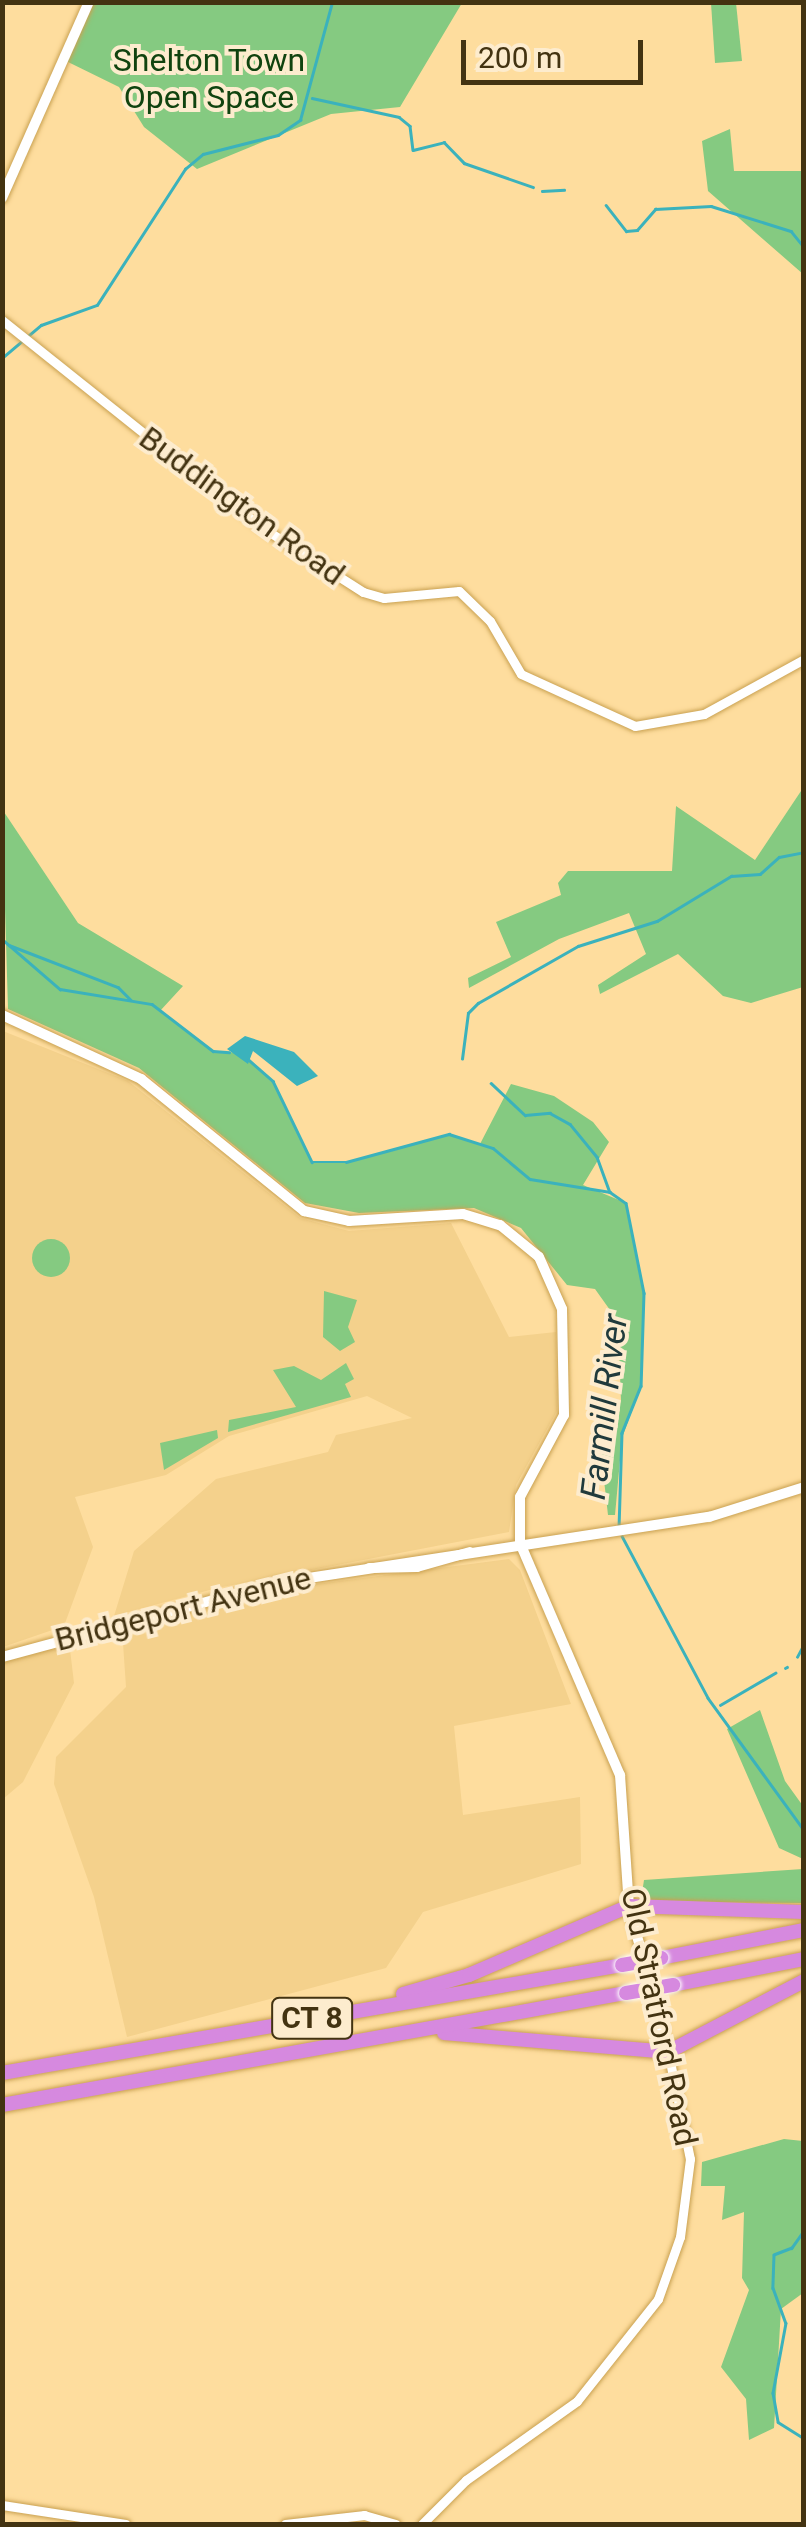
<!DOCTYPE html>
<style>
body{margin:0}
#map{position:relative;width:806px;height:2527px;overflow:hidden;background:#fedd9e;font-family:Roboto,sans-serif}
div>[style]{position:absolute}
.built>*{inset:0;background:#f4d18c}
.green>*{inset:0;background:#85ca81}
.round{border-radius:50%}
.water>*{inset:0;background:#3bb2bc}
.stream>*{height:2.5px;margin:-1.25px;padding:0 1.25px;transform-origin:1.25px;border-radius:1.25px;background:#3bb2bc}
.roads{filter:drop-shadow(0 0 2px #c9a151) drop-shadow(0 0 2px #c9a151)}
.tertiary>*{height:9px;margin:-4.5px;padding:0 4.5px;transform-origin:4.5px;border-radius:4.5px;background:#fff}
.secondary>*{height:10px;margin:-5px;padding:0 5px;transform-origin:5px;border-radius:5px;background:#fff}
.motorway>*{height:14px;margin:-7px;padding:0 7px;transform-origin:7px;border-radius:7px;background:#d689df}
.bridges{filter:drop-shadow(0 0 2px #fff) drop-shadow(0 0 2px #fff)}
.motorway-bridge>*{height:14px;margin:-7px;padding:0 7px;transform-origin:7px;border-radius:7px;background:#d689df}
span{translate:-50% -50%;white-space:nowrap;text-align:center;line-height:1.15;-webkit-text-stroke:8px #fdecce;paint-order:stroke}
.shield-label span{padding:2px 8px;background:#fdecce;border:2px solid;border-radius:8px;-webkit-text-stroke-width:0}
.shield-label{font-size:30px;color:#433311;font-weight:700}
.park-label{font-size:32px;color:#10430f}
.street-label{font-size:32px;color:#433311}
.water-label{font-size:35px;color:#203a3c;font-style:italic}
.frame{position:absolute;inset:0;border:5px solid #433311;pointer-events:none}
.scale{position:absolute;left:461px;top:40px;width:182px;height:45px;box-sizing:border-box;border:5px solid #433311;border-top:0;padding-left:12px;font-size:30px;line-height:35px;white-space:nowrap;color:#433311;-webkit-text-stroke:8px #fdecce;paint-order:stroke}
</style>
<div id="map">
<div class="built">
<i style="clip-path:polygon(3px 1031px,128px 1081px,300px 1218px,349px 1231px,451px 1223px,509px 1337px,556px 1332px,557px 1411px,516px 1485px,509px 1532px,217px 1588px,114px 1616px,134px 1551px,216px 1479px,328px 1452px,336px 1435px,412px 1418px,367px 1396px,229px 1436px,166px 1475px,75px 1497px,93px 1547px,64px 1626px,3px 1647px)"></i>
<i style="clip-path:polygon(509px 1559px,520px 1570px,571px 1704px,454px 1726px,463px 1815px,580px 1797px,581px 1864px,423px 1912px,386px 1968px,127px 2037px,94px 1897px,54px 1784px,56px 1757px,126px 1687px,122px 1629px,294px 1587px)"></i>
<i style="clip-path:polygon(69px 1641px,74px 1683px,23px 1782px,3px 1799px,3px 1663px)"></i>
</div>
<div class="green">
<i style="clip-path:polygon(93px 3px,462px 3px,400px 107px,331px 114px,197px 169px,144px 127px,119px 87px,66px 61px)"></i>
<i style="clip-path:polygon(711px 3px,736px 3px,742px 61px,715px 63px)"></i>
<i style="clip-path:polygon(730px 129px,734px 171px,803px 171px,803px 274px,708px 191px,702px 141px)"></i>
<i style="clip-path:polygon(803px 788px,803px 987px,751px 1003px,723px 996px,678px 954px,600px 994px,598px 985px,646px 954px,629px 913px,559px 939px,469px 988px,468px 978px,511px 957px,496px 922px,561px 895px,558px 883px,568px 871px,672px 871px,676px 806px,755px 860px)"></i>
<i style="clip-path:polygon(2px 809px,78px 923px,183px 986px,160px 1011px,213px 1051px,242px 1053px,273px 1081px,312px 1162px,346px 1162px,449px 1134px,480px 1144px,511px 1084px,554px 1096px,593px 1122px,609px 1142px,583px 1185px,626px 1203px,644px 1293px,641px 1386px,622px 1438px,615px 1515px,608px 1515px,601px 1454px,621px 1401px,619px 1350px,615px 1317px,595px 1289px,567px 1285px,521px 1228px,474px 1208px,359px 1213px,305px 1203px,139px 1068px,8px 1009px)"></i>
<i class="round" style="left:32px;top:1239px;width:38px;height:38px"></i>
<i style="clip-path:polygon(324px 1291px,357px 1300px,348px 1327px,355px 1342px,340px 1351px,323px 1337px)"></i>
<i style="clip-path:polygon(346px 1363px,354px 1379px,345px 1384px,351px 1397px,228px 1432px,229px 1420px,296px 1407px,273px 1370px,294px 1366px,321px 1380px)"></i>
<i style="clip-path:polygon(217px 1430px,218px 1438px,164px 1470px,160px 1443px)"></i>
<i style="clip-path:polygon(760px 1710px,785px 1781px,803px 1806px,803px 1859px,779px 1848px,727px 1729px)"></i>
<i style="clip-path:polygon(803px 1869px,803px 1903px,652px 1902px,642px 1893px,644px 1880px)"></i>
<i style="clip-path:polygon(784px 2139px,803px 2141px,803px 2293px,781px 2309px,774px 2428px,749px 2440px,746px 2399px,721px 2367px,749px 2290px,742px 2278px,744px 2212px,722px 2220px,725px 2186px,701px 2186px,702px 2162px)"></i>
</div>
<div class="water">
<i style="clip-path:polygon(245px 1036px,294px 1052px,318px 1076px,297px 1086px,253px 1051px,248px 1064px,227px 1049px)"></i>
</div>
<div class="stream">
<i style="left:312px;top:98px;width:89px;rotate:12.3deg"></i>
<i style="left:399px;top:117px;width:14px;rotate:39deg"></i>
<i style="left:410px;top:126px;width:24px;rotate:83deg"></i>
<i style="left:413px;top:150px;width:32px;rotate:-14deg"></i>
<i style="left:444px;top:142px;width:29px;rotate:46deg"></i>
<i style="left:464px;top:163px;width:73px;rotate:19.2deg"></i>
<i style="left:542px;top:191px;width:22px;rotate:-3deg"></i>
<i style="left:606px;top:205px;width:33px;rotate:52deg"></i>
<i style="left:626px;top:231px;width:11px;rotate:-5deg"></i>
<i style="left:637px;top:230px;width:28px;rotate:-49deg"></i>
<i style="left:655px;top:209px;width:56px;rotate:-3.1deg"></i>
<i style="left:711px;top:206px;width:84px;rotate:17.4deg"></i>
<i style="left:791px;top:231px;width:21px;rotate:51deg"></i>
<i style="left:2px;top:358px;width:51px;rotate:-40.2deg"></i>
<i style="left:41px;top:325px;width:59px;rotate:-19.7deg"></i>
<i style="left:97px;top:305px;width:162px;rotate:-57.1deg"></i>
<i style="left:185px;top:169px;width:23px;rotate:-40deg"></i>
<i style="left:203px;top:154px;width:77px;rotate:-14.2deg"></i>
<i style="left:278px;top:135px;width:27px;rotate:-34deg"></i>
<i style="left:300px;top:120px;width:122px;rotate:-74.8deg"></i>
<i style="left:2px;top:939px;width:77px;rotate:40.8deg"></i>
<i style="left:60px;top:989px;width:93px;rotate:9.3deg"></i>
<i style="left:152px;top:1004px;width:77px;rotate:37.6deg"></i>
<i style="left:213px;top:1051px;width:16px;rotate:4deg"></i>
<i style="left:9px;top:945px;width:117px;rotate:21.1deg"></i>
<i style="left:118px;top:987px;width:18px;rotate:45deg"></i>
<i style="left:462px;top:1059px;width:46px;rotate:-82.6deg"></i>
<i style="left:468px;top:1013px;width:14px;rotate:-45deg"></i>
<i style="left:478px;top:1003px;width:115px;rotate:-29.7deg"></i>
<i style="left:578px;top:946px;width:83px;rotate:-17.6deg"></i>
<i style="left:657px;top:921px;width:87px;rotate:-31.3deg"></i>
<i style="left:731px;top:876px;width:29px;rotate:-4deg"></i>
<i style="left:760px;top:874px;width:25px;rotate:-42deg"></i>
<i style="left:779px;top:857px;width:25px;rotate:-11deg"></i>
<i style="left:249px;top:1060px;width:32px;rotate:41deg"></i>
<i style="left:273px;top:1081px;width:90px;rotate:64.3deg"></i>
<i style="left:312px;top:1162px;width:34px"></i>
<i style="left:346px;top:1162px;width:107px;rotate:-15.2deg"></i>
<i style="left:449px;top:1134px;width:46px;rotate:17.7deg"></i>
<i style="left:493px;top:1148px;width:48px;rotate:40deg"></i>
<i style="left:530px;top:1179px;width:81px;rotate:9.2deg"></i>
<i style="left:610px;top:1192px;width:19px;rotate:35deg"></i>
<i style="left:626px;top:1203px;width:92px;rotate:78.7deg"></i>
<i style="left:644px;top:1293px;width:93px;rotate:91.8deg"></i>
<i style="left:641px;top:1386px;width:51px;rotate:112deg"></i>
<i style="left:622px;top:1433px;width:96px;rotate:91.8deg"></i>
<i style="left:491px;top:1083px;width:47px;rotate:43.3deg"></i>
<i style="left:525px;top:1115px;width:25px;rotate:-5deg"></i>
<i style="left:550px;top:1113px;width:23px;rotate:29deg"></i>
<i style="left:570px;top:1124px;width:43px;rotate:50.7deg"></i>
<i style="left:597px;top:1157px;width:37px;rotate:70deg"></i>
<i style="left:622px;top:1536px;width:183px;rotate:62deg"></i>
<i style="left:708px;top:1698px;width:163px;rotate:54deg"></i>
<i style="left:797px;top:1657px;width:15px;rotate:-62deg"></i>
<i style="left:785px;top:1668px;width:2px;rotate:-27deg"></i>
<i style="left:720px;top:1705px;width:64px;rotate:-30.2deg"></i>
<i style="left:804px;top:2231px;width:21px;rotate:125deg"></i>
<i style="left:792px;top:2248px;width:19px;rotate:159deg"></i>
<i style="left:774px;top:2255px;width:33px;rotate:92deg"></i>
<i style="left:773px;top:2288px;width:37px;rotate:70deg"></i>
<i style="left:786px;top:2323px;width:71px;rotate:100.5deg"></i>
<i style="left:773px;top:2393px;width:29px;rotate:80deg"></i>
<i style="left:778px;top:2422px;width:31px;rotate:32deg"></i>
</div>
<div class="roads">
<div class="tertiary">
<i style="left:2px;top:320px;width:334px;rotate:38.6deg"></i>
<i style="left:263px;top:528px;width:119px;rotate:32.6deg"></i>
<i style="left:363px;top:592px;width:22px;rotate:16deg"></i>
<i style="left:384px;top:598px;width:75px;rotate:-5.3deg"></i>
<i style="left:459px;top:591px;width:43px;rotate:44.1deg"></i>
<i style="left:490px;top:621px;width:61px;rotate:59.7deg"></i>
<i style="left:521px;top:674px;width:125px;rotate:24.5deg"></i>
<i style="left:635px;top:726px;width:70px;rotate:-9.9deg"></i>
<i style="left:704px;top:714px;width:114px;rotate:-28.8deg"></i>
<i style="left:2px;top:2505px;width:125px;rotate:8.7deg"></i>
<i style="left:285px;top:2524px;width:80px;rotate:-6.5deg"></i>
<i style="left:364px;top:2515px;width:33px;rotate:16deg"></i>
<i style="left:422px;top:2524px;width:62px;rotate:-45deg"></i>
<i style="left:466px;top:2480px;width:136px;rotate:-35.4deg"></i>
<i style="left:577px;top:2401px;width:130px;rotate:-51.5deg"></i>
<i style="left:658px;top:2299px;width:66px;rotate:-70.5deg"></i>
<i style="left:680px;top:2237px;width:79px;rotate:-82.7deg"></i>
<i style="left:690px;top:2159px;width:109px;rotate:-101.6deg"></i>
</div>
<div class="secondary">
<i style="left:2px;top:198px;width:214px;rotate:-66.1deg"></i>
<i style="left:2px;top:1015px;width:153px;rotate:24.7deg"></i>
<i style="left:141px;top:1079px;width:210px;rotate:39deg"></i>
<i style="left:304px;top:1211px;width:46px;rotate:12.5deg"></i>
<i style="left:349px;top:1221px;width:114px;rotate:-3.5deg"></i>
<i style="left:463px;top:1214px;width:39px;rotate:17deg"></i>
<i style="left:500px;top:1225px;width:50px;rotate:39.4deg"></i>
<i style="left:539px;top:1257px;width:57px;rotate:66.1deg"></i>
<i style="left:562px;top:1309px;width:106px;rotate:88.9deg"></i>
<i style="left:564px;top:1415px;width:93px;rotate:118.2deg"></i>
<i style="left:520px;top:1497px;width:46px;rotate:90deg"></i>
<i style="left:520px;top:1543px;width:253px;rotate:66.7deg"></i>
<i style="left:620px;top:1775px;width:131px;rotate:86.1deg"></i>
<i style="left:629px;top:1906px;width:151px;rotate:75deg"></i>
<i style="left:369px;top:1568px;width:48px;rotate:-1.2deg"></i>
<i style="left:417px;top:1567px;width:55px;rotate:-15.8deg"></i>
<i style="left:2px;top:1657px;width:284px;rotate:-15.1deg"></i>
<i style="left:276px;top:1583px;width:438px;rotate:-8.7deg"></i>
<i style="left:709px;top:1517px;width:100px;rotate:-17.5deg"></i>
</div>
<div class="motorway">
<i style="left:661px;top:1958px;width:146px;rotate:-11.1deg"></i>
<i style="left:673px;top:1985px;width:134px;rotate:-11.2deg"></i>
<i style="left:403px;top:1994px;width:69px;rotate:-16.1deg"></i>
<i style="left:469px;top:1975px;width:174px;rotate:-23.3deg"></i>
<i style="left:629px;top:1906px;width:175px;rotate:2deg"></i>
<i style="left:444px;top:2033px;width:225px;rotate:4.8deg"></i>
<i style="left:668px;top:2052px;width:153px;rotate:-27.6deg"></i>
<i style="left:2px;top:2073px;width:629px;rotate:-9.88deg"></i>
<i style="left:2px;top:2105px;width:634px;rotate:-10.18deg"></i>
</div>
</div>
<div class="bridges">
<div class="motorway-bridge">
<i style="left:622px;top:1965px;width:40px;rotate:-10deg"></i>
<i style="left:626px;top:1993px;width:48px;rotate:-9.7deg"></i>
</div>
</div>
<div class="shield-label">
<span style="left:312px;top:2018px">CT 8</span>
</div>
<div class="park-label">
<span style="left:209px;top:79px">Shelton Town<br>Open Space</span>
</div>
<div class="street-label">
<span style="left:242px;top:506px;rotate:36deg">Buddington Road</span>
<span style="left:183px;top:1609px;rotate:-14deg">Bridgeport Avenue</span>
<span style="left:659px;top:2017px;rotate:78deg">Old Stratford Road</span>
</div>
<div class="water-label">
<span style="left:605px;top:1407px;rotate:-83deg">Farmill River</span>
</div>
<div class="frame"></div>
<div class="scale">200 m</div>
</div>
